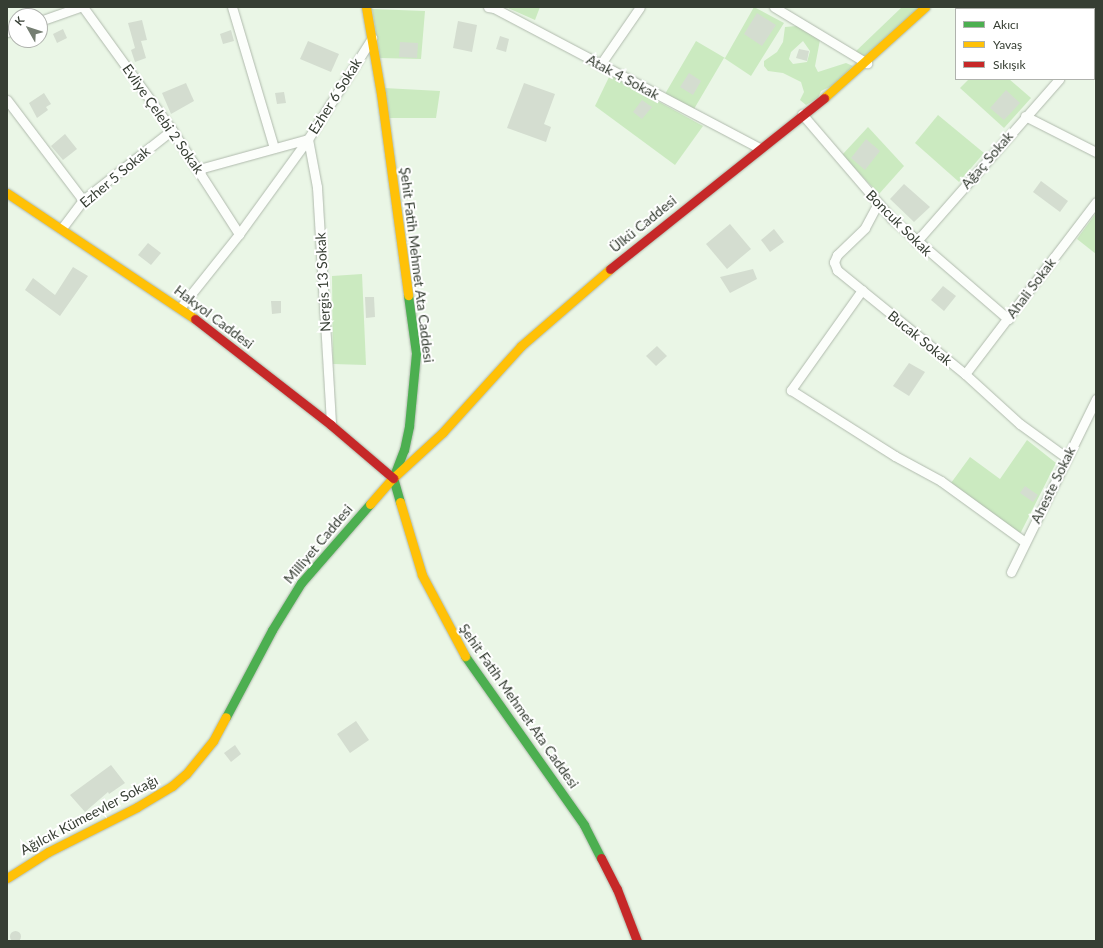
<!DOCTYPE html>
<meta charset="utf-8">
<style>
body{margin:0}
#map{position:relative;width:1103px;height:948px;overflow:hidden;background:#eaf6e6;font-family:Lato,sans-serif}
div>[style]{position:absolute}
.green>*{inset:0;background:#cbeac0}
.building>*{inset:0;background:#d4ddd0}
.round{border-radius:50%}
.roads{filter:drop-shadow(0 0 1px #b0baad) drop-shadow(0 0 1px #b0baad)}
.street>*{height:9px;margin:-4.5px;padding:0 4.5px;transform-origin:4.5px;border-radius:4.5px;background:#fcfefb}
.fast>*{height:9px;margin:-4.5px;padding:0 4.5px;transform-origin:4.5px;border-radius:4.5px;background:#4caf50}
.slow>*{height:9px;margin:-4.5px;padding:0 4.5px;transform-origin:4.5px;border-radius:4.5px;background:#ffc107}
.jam>*{height:9px;margin:-4.5px;padding:0 4.5px;transform-origin:4.5px;border-radius:4.5px;background:#c62828}
span{translate:-50% -50%;white-space:nowrap;text-align:center;line-height:1.15;-webkit-text-stroke:4px #fff;paint-order:stroke}
.street-label{font-size:14px;color:#363e33}
.frame{position:absolute;inset:0;border:8px solid #363e33;pointer-events:none}
.legend{position:absolute;left:955px;top:8px;width:140px;height:72px;box-sizing:border-box;background:#fff;border:1px solid #afb2ad;margin:0;padding:5px 7px;list-style:none;font-size:12px;color:#363e33}
.legend li{display:flex;align-items:center;gap:8px;height:20px}
.legend b{width:20px;border:1px solid #afb2ad}
.north{position:absolute;left:8px;top:8px;width:40px;height:40px;box-sizing:border-box;background:#fff;border:1px solid #afb2ad;border-radius:50%;rotate:309deg;font-size:11px;font-weight:700;line-height:16px;text-align:center;color:#363e33}
.north::after{content:'';display:block;margin:auto;width:14px;height:18px;background:#757e72;clip-path:polygon(50% 0,100% 100%,50% 72%,0 100%)}
</style>
<div id="map">
<div class="green">
<i style="clip-path:polygon(506px 7px,540px 7px,535px 20px)"></i>
<i style="clip-path:polygon(754px 7px,784px 23px,751px 76px,724px 58px,694px 109px,665px 94px,696px 41px,725px 58px)"></i>
<i style="clip-path:polygon(902px 7px,920px 7px,865px 58px,854px 53px)"></i>
<i style="clip-path:polygon(372px 9px,425px 11px,421px 59px,380px 58px)"></i>
<i style="clip-path:polygon(evenodd,797px 26px,820px 40px,815px 66px,818px 72px,846px 63px,853px 66px,832px 86px,821px 91px,818px 98px,806px 105px,800px 100px,804px 92px,801px 82px,783px 73px,768px 71px,764px 66px,764px 61px,777px 52px,783px 42px,785px 27px,797px 26px,803px 41px,810px 51px,807px 62px,793px 64px,789px 59px,791px 52px,803px 41px)"></i>
<i style="clip-path:polygon(610px 75px,703px 126px,675px 165px,595px 106px)"></i>
<i style="clip-path:polygon(969px 79px,1009px 79px,1031px 98px,1004px 128px,960px 88px)"></i>
<i style="clip-path:polygon(384px 88px,440px 91px,436px 118px,388px 118px)"></i>
<i style="clip-path:polygon(938px 115px,984px 153px,959px 182px,915px 143px)"></i>
<i style="clip-path:polygon(868px 127px,904px 166px,879px 194px,842px 155px)"></i>
<i style="clip-path:polygon(1096px 213px,1096px 254px,1077px 239px)"></i>
<i style="clip-path:polygon(362px 274px,366px 365px,333px 364px,332px 276px)"></i>
<i style="clip-path:polygon(1027px 440px,1056px 463px,1020px 534px,951px 483px,970px 457px,1000px 479px)"></i>
</div>
<div class="building">
<i style="clip-path:polygon(757px 13px,776px 25px,762px 46px,744px 34px)"></i>
<i style="clip-path:polygon(142px 20px,147px 40px,141px 41px,146px 58px,135px 62px,131px 50px,135px 48px,128px 23px)"></i>
<i style="clip-path:polygon(458px 21px,477px 25px,472px 52px,453px 48px)"></i>
<i style="clip-path:polygon(63px 29px,67px 38px,57px 43px,53px 34px)"></i>
<i style="clip-path:polygon(231px 30px,234px 41px,223px 44px,220px 34px)"></i>
<i style="clip-path:polygon(500px 36px,509px 39px,506px 52px,496px 49px)"></i>
<i style="clip-path:polygon(308px 41px,339px 54px,331px 72px,300px 59px)"></i>
<i style="clip-path:polygon(400px 42px,418px 43px,417px 58px,399px 57px)"></i>
<i style="clip-path:polygon(799px 49px,809px 51px,807px 61px,796px 58px)"></i>
<i style="clip-path:polygon(689px 73px,701px 81px,693px 95px,680px 87px)"></i>
<i style="clip-path:polygon(186px 83px,194px 101px,171px 114px,162px 93px)"></i>
<i style="clip-path:polygon(524px 83px,555px 94px,544px 124px,551px 127px,546px 142px,507px 128px)"></i>
<i style="clip-path:polygon(1006px 90px,1020px 103px,1004px 120px,990px 108px)"></i>
<i style="clip-path:polygon(284px 92px,286px 103px,277px 104px,275px 93px)"></i>
<i style="clip-path:polygon(44px 93px,51px 104px,46px 107px,48px 110px,37px 118px,29px 103px)"></i>
<i style="clip-path:polygon(642px 100px,652px 107px,642px 119px,633px 112px)"></i>
<i style="clip-path:polygon(65px 134px,77px 149px,63px 160px,51px 146px)"></i>
<i style="clip-path:polygon(866px 139px,880px 151px,865px 170px,851px 158px)"></i>
<i style="clip-path:polygon(1041px 181px,1068px 201px,1060px 212px,1033px 192px)"></i>
<i style="clip-path:polygon(904px 184px,930px 207px,914px 222px,890px 199px)"></i>
<i style="clip-path:polygon(730px 224px,751px 249px,727px 269px,706px 244px)"></i>
<i style="clip-path:polygon(774px 229px,784px 242px,770px 252px,761px 240px)"></i>
<i style="clip-path:polygon(148px 243px,161px 253px,151px 265px,138px 255px)"></i>
<i style="clip-path:polygon(73px 267px,88px 276px,60px 316px,25px 290px,33px 278px,55px 295px)"></i>
<i style="clip-path:polygon(753px 269px,757px 279px,730px 293px,720px 277px)"></i>
<i style="clip-path:polygon(943px 286px,956px 296px,944px 311px,931px 300px)"></i>
<i style="clip-path:polygon(365px 297px,374px 297px,375px 317px,366px 318px)"></i>
<i style="clip-path:polygon(271px 301px,281px 301px,281px 313px,272px 314px)"></i>
<i style="clip-path:polygon(657px 346px,667px 356px,656px 366px,646px 356px)"></i>
<i style="clip-path:polygon(909px 363px,925px 372px,909px 396px,893px 386px)"></i>
<i style="clip-path:polygon(1025px 486px,1038px 495px,1033px 502px,1020px 493px)"></i>
<i style="clip-path:polygon(356px 721px,369px 740px,350px 753px,337px 734px)"></i>
<i style="clip-path:polygon(235px 745px,241px 754px,231px 762px,224px 753px)"></i>
<i style="clip-path:polygon(111px 765px,125px 783px,109px 794px,108px 792px,85px 812px,70px 795px)"></i>
<i class="round" style="left:9.5px;top:930.5px;width:11px;height:11px"></i>
</div>
<div class="roads">
<div class="street">
<i style="left:83px;top:7px;width:152px;rotate:54.1deg"></i>
<i style="left:172px;top:130px;width:124px;rotate:57.2deg"></i>
<i style="left:232px;top:7px;width:147px;rotate:73.4deg"></i>
<i style="left:488px;top:7px;width:6px;rotate:9deg"></i>
<i style="left:494px;top:8px;width:300px;rotate:27.8deg"></i>
<i style="left:774px;top:7px;width:109px;rotate:31.1deg"></i>
<i style="left:40px;top:21px;width:42px;rotate:-19.3deg"></i>
<i style="left:7px;top:32px;width:9px;rotate:-18deg"></i>
<i style="left:1094px;top:39px;width:3px;rotate:-45deg"></i>
<i style="left:600px;top:65px;width:70px;rotate:-55.4deg"></i>
<i style="left:7px;top:100px;width:126px;rotate:52.8deg"></i>
<i style="left:802px;top:114px;width:137px;rotate:49.4deg"></i>
<i style="left:891px;top:218px;width:155px;rotate:40.8deg"></i>
<i style="left:1025px;top:116px;width:80px;rotate:26.9deg"></i>
<i style="left:308px;top:139px;width:49px;rotate:79.4deg"></i>
<i style="left:317px;top:187px;width:238px;rotate:86.6deg"></i>
<i style="left:199px;top:169px;width:113px;rotate:-15.4deg"></i>
<i style="left:308px;top:139px;width:120px;rotate:-57.6deg"></i>
<i style="left:877px;top:205px;width:26px;rotate:118deg"></i>
<i style="left:865px;top:228px;width:39px;rotate:136deg"></i>
<i style="left:837px;top:255px;width:8px;rotate:113deg"></i>
<i style="left:834px;top:262px;width:9px;rotate:69deg"></i>
<i style="left:837px;top:270px;width:165px;rotate:39.1deg"></i>
<i style="left:965px;top:374px;width:74px;rotate:42.3deg"></i>
<i style="left:1020px;top:424px;width:58px;rotate:35.9deg"></i>
<i style="left:62px;top:228px;width:35px;rotate:-53deg"></i>
<i style="left:83px;top:200px;width:113px;rotate:-38.2deg"></i>
<i style="left:916px;top:242px;width:217px;rotate:-48.7deg"></i>
<i style="left:862px;top:290px;width:123px;rotate:125.4deg"></i>
<i style="left:791px;top:390px;width:123px;rotate:32.4deg"></i>
<i style="left:895px;top:456px;width:52px;rotate:28.5deg"></i>
<i style="left:941px;top:481px;width:104px;rotate:36deg"></i>
<i style="left:180px;top:308px;width:95px;rotate:-51.4deg"></i>
<i style="left:239px;top:234px;width:117px;rotate:-54deg"></i>
<i style="left:965px;top:374px;width:216px;rotate:-52.7deg"></i>
<i style="left:1011px;top:572px;width:193px;rotate:-63.8deg"></i>
</div>
<div class="fast">
<i style="left:1077px;top:7px;width:4px;rotate:27deg"></i>
<i style="left:400px;top:502px;width:25px;rotate:-106deg"></i>
<i style="left:393px;top:478px;width:30px;rotate:-69deg"></i>
<i style="left:404px;top:450px;width:25px;rotate:-78deg"></i>
<i style="left:409px;top:426px;width:73px;rotate:-84.5deg"></i>
<i style="left:416px;top:353px;width:59px;rotate:-97.9deg"></i>
<i style="left:465px;top:656px;width:207px;rotate:54.8deg"></i>
<i style="left:584px;top:825px;width:37px;rotate:63deg"></i>
<i style="left:226px;top:717px;width:98px;rotate:-62.1deg"></i>
<i style="left:272px;top:630px;width:55px;rotate:-58.3deg"></i>
<i style="left:301px;top:583px;width:105px;rotate:-48.9deg"></i>
</div>
<div class="slow">
<i style="left:366px;top:7px;width:88px;rotate:80.2deg"></i>
<i style="left:381px;top:94px;width:203px;rotate:82.3deg"></i>
<i style="left:1094px;top:16px;width:2px;rotate:27deg"></i>
<i style="left:824px;top:98px;width:136px;rotate:-42deg"></i>
<i style="left:7px;top:193px;width:226px;rotate:33.8deg"></i>
<i style="left:400px;top:502px;width:76px;rotate:73.2deg"></i>
<i style="left:422px;top:575px;width:92px;rotate:62deg"></i>
<i style="left:370px;top:504px;width:35px;rotate:-49deg"></i>
<i style="left:393px;top:478px;width:68px;rotate:-42.6deg"></i>
<i style="left:443px;top:432px;width:116px;rotate:-47.8deg"></i>
<i style="left:521px;top:346px;width:118px;rotate:-40.9deg"></i>
<i style="left:7px;top:878px;width:49px;rotate:-32.4deg"></i>
<i style="left:48px;top:852px;width:100px;rotate:-26.8deg"></i>
<i style="left:137px;top:807px;width:41px;rotate:-31deg"></i>
<i style="left:172px;top:786px;width:18px;rotate:-41deg"></i>
<i style="left:186px;top:774px;width:43px;rotate:-50.7deg"></i>
<i style="left:213px;top:741px;width:27px;rotate:-62deg"></i>
</div>
<div class="jam">
<i style="left:610px;top:269px;width:274px;rotate:-38.6deg"></i>
<i style="left:195px;top:319px;width:172px;rotate:37.9deg"></i>
<i style="left:331px;top:425px;width:82px;rotate:40.5deg"></i>
<i style="left:601px;top:858px;width:35px;rotate:63deg"></i>
<i style="left:617px;top:889px;width:56px;rotate:69deg"></i>
</div>
</div>
<div class="street-label">
<span style="left:623px;top:77px;rotate:28deg">Atak 4 Sokak</span>
<span style="left:335px;top:96px;rotate:-58deg">Ezher 6 Sokak</span>
<span style="left:163px;top:119px;rotate:55deg">Evliye Çelebi 2 Sokak</span>
<span style="left:987px;top:160px;rotate:-49deg">Ağaç Sokak</span>
<span style="left:115px;top:177px;rotate:-40deg">Ezher 5 Sokak</span>
<span style="left:899px;top:223px;rotate:45deg">Boncuk Sokak</span>
<span style="left:643px;top:224px;rotate:-39deg">Ülkü Caddesi</span>
<span style="left:417px;top:265px;rotate:83deg">Şehit Fatih Mehmet Ata Caddesi</span>
<span style="left:323px;top:282px;rotate:-93deg">Nergis 13 Sokak</span>
<span style="left:1031px;top:288px;rotate:-53deg">Ahali Sokak</span>
<span style="left:214px;top:317px;rotate:37deg">Hakyol Caddesi</span>
<span style="left:920px;top:338px;rotate:39deg">Bucak Sokak</span>
<span style="left:1053px;top:485px;rotate:-64deg">Aheste Sokak</span>
<span style="left:318px;top:544px;rotate:-50deg">Milliyet Caddesi</span>
<span style="left:519px;top:706px;rotate:55deg">Şehit Fatih Mehmet Ata Caddesi</span>
<span style="left:89px;top:815px;rotate:-28deg">Ağılcık Kümeevler Sokağı</span>
</div>
<div class="frame"></div>
<ul class="legend">
<li><b style="height:5px;background:#4caf50"></b>Akıcı</li>
<li><b style="height:5px;background:#ffc107"></b>Yavaş</li>
<li><b style="height:5px;background:#c62828"></b>Sıkışık</li>
</ul>
<div class="north">K</div>
</div>
